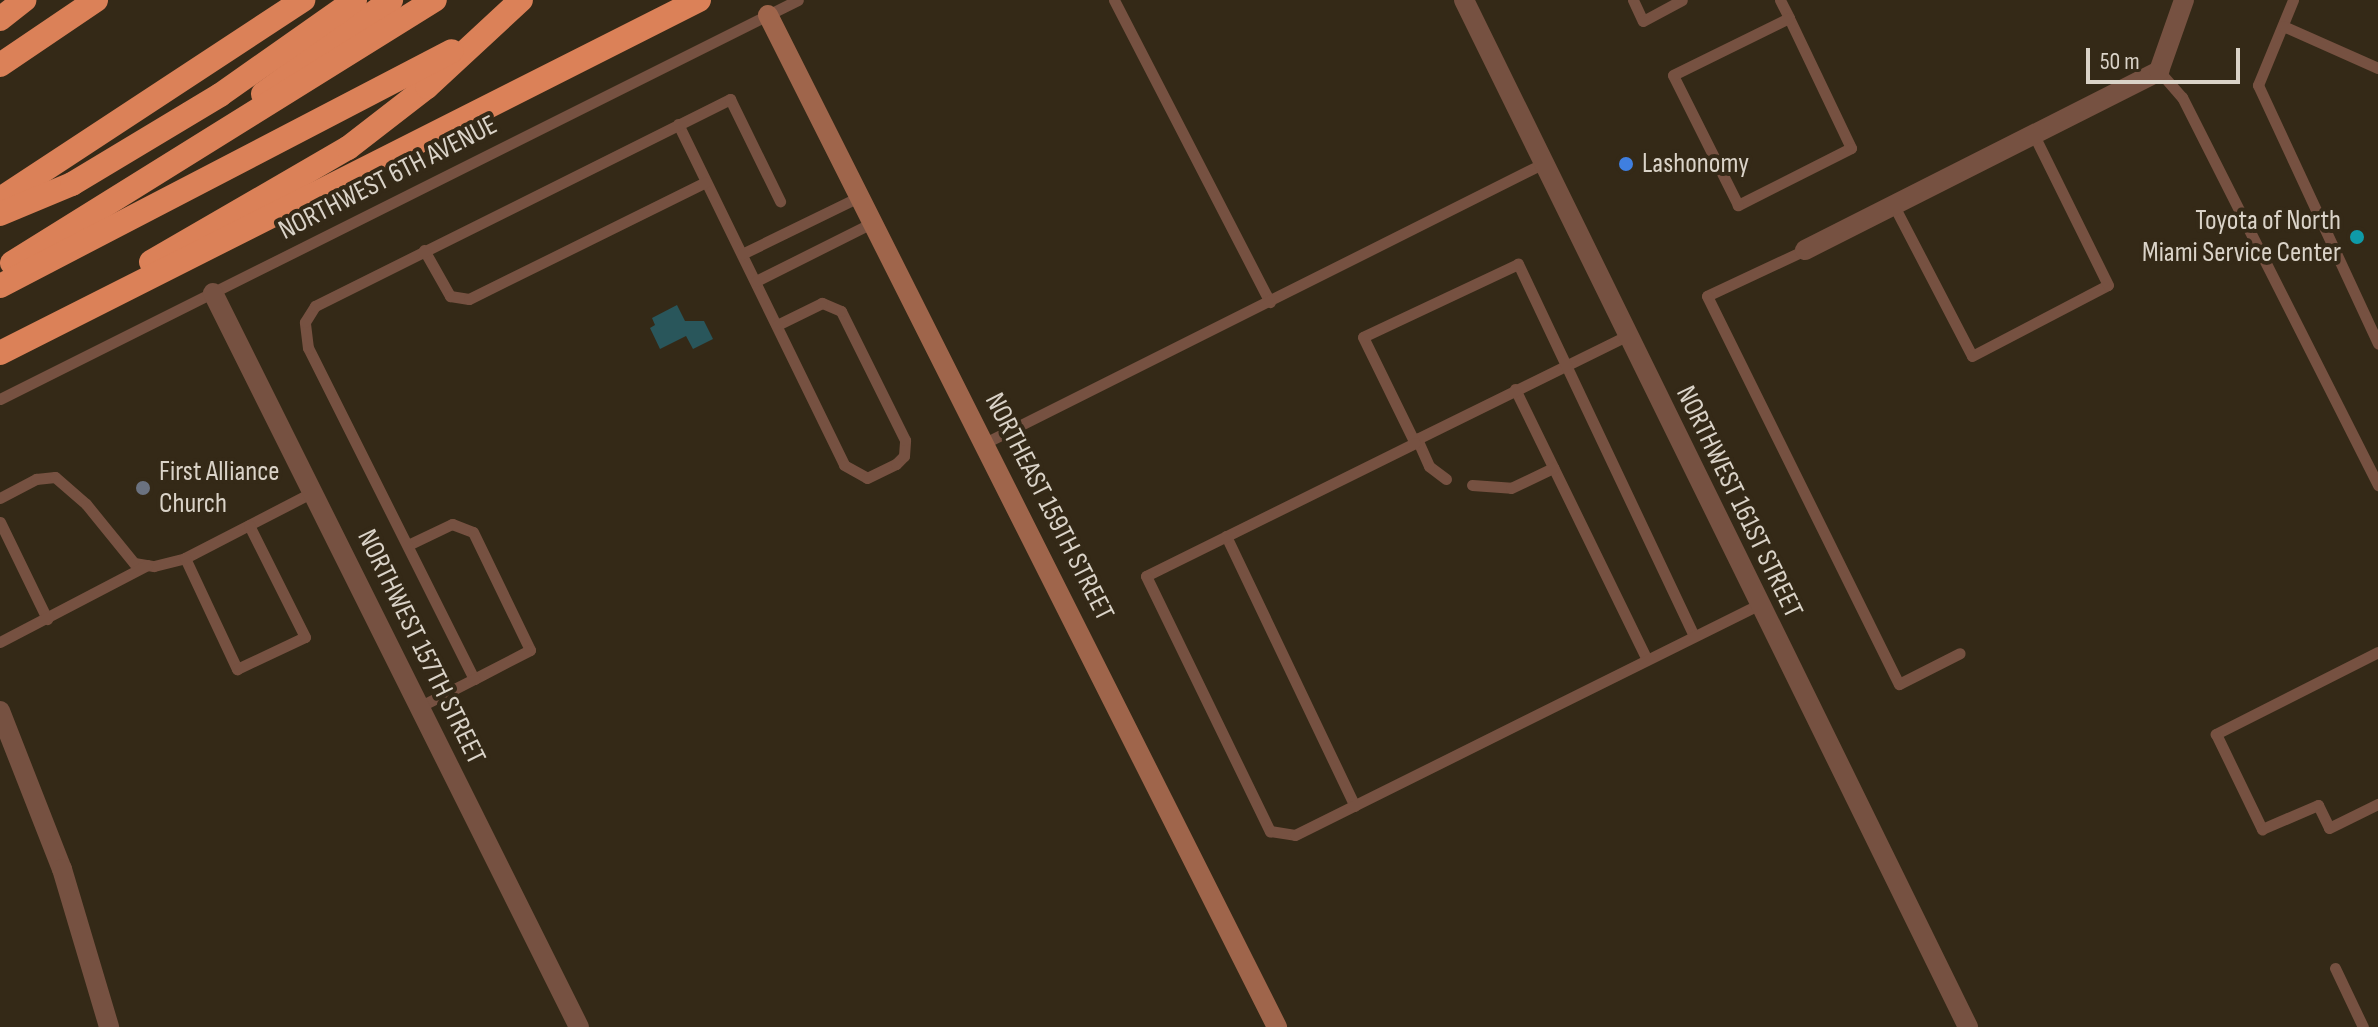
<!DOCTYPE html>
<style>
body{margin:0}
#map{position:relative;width:2378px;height:1027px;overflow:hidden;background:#342917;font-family:"Sofia Sans Condensed",sans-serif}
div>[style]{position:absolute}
.water>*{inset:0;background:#29565b}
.lane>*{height:11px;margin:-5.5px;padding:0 5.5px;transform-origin:5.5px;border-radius:5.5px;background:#765141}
.street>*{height:20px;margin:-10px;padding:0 10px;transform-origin:10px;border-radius:10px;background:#765141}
.secondary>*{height:20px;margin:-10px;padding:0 10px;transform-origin:10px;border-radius:10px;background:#9f654b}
.highway>*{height:24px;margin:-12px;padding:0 12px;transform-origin:12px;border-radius:12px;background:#db8158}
.dots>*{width:22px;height:22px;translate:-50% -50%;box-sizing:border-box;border:4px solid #342917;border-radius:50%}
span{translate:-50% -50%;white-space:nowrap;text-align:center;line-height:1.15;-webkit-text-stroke:8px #342917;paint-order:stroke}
.poi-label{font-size:28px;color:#dad3c8}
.left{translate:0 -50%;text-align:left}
.right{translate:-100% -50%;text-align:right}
.street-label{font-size:28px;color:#dad3c8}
.scale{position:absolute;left:2086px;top:48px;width:154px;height:36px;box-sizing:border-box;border:4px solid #dad3c8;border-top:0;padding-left:10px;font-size:24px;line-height:28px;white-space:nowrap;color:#dad3c8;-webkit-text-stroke:6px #342917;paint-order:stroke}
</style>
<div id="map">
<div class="water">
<i style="clip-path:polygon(677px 305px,685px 321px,704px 321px,713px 339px,693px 349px,686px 336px,660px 349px,650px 328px,655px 325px,652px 318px)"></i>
</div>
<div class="lane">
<i style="left:1114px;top:0;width:340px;rotate:62.7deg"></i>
<i style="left:1633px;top:0;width:23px;rotate:65deg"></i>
<i style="left:1643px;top:21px;width:44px;rotate:-28.3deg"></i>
<i style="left:1780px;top:0;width:20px;rotate:63deg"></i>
<i style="left:2293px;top:0;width:92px;rotate:112.4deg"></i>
<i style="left:2258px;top:85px;width:285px;rotate:65.1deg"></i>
<i style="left:1789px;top:18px;width:144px;rotate:64.5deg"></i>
<i style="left:1851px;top:148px;width:127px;rotate:153.2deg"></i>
<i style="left:1738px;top:205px;width:145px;rotate:-116.6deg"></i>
<i style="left:1673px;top:75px;width:129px;rotate:-26.2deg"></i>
<i style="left:2283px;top:26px;width:104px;rotate:23.9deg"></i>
<i style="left:2159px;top:71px;width:35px;rotate:49deg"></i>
<i style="left:2182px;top:97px;width:435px;rotate:63.2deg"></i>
<i style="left:678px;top:124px;width:379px;rotate:64deg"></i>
<i style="left:844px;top:465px;width:26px;rotate:29deg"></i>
<i style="left:867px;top:478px;width:32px;rotate:-26deg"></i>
<i style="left:896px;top:464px;width:11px;rotate:-45deg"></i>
<i style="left:904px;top:456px;width:16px;rotate:-86deg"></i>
<i style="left:905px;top:440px;width:144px;rotate:-116.4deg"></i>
<i style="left:841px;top:311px;width:21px;rotate:-157deg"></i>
<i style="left:822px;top:303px;width:50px;rotate:153.9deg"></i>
<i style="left:1893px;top:204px;width:171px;rotate:62.5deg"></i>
<i style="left:1972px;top:356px;width:153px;rotate:-27.6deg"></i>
<i style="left:2108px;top:285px;width:169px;rotate:-116.3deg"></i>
<i style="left:424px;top:250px;width:53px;rotate:60.5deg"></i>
<i style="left:450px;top:296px;width:19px;rotate:9deg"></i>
<i style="left:469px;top:299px;width:264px;rotate:-26.3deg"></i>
<i style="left:1805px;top:250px;width:108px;rotate:154.9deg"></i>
<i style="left:1707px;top:296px;width:433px;rotate:63.7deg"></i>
<i style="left:1899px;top:684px;width:68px;rotate:-26.9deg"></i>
<i style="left:742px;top:254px;width:132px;rotate:-26deg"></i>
<i style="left:756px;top:281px;width:132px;rotate:-26.6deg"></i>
<i style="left:1515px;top:389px;width:301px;rotate:64deg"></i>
<i style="left:0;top:399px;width:892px;rotate:-26.57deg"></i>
<i style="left:985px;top:443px;width:625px;rotate:-26.61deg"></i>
<i style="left:1446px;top:479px;width:21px;rotate:-143deg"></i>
<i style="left:1429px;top:466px;width:30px;rotate:-114deg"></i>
<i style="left:1417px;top:439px;width:233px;rotate:-26.2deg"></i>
<i style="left:1472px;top:485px;width:39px;rotate:4deg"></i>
<i style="left:1511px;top:488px;width:47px;rotate:-25.5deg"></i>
<i style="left:0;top:498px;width:41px;rotate:-27.8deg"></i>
<i style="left:36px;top:479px;width:19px;rotate:-6deg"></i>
<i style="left:55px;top:477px;width:41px;rotate:41.1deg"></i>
<i style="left:86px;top:504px;width:76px;rotate:50.9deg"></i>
<i style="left:134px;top:563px;width:20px;rotate:9deg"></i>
<i style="left:154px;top:566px;width:32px;rotate:-14deg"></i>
<i style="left:185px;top:558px;width:144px;rotate:-27.3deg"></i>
<i style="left:0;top:522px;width:108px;rotate:64.1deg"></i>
<i style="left:1226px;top:536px;width:299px;rotate:64.5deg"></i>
<i style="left:408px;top:545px;width:49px;rotate:-25.5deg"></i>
<i style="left:452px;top:524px;width:22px;rotate:21deg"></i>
<i style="left:473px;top:532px;width:131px;rotate:64.2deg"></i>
<i style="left:530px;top:650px;width:63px;rotate:152.6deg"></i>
<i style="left:474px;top:679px;width:370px;rotate:-116.6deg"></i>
<i style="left:308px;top:348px;width:26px;rotate:-97deg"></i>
<i style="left:305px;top:322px;width:19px;rotate:-58deg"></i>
<i style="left:315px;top:306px;width:464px;rotate:-26.5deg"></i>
<i style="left:730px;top:99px;width:114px;rotate:63.9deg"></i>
<i style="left:185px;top:558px;width:123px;rotate:64.9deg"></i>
<i style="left:237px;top:669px;width:75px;rotate:-25.2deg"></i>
<i style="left:305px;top:637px;width:125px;rotate:-116.6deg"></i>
<i style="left:1694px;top:636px;width:412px;rotate:-115.3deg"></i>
<i style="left:1518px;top:264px;width:171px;rotate:154.8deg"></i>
<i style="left:1363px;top:337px;width:118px;rotate:63.9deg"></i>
<i style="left:1415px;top:443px;width:300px;rotate:153.7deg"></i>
<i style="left:1146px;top:576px;width:284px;rotate:64.1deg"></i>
<i style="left:1270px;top:831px;width:25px;rotate:9deg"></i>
<i style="left:1295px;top:835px;width:517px;rotate:-26.42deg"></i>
<i style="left:0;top:642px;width:166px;rotate:-27.6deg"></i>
<i style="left:2378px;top:652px;width:182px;rotate:153.2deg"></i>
<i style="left:2216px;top:734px;width:106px;rotate:64.2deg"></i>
<i style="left:2262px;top:829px;width:61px;rotate:-23.2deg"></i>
<i style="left:2318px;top:805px;width:25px;rotate:64deg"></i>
<i style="left:2329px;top:828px;width:55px;rotate:-26.1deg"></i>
<i style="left:419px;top:707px;width:62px;rotate:-27deg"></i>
<i style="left:2335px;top:968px;width:65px;rotate:64.6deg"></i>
</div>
<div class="street">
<i style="left:1464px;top:0;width:1144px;rotate:63.86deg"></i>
<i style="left:1805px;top:250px;width:397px;rotate:-26.8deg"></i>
<i style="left:2159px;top:71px;width:75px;rotate:-70.6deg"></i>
<i style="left:213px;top:293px;width:820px;rotate:63.5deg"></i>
<i style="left:0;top:711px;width:170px;rotate:68.6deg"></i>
<i style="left:62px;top:869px;width:165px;rotate:73.4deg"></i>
</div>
<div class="secondary">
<i style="left:768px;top:15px;width:1133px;rotate:63.3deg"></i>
</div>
<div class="highway">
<i style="left:0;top:19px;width:31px;rotate:-38deg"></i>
<i style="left:0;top:65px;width:116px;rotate:-34.1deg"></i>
<i style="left:263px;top:94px;width:159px;rotate:-36.3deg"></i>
<i style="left:0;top:199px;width:363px;rotate:-33.3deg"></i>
<i style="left:0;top:214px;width:78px;rotate:-22.6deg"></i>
<i style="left:72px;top:184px;width:173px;rotate:-31deg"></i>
<i style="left:220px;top:95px;width:165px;rotate:-35.1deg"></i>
<i style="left:151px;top:262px;width:228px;rotate:-30.1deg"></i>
<i style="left:348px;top:148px;width:100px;rotate:-37.7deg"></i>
<i style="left:427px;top:87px;width:128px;rotate:-42.8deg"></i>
<i style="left:12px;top:263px;width:498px;rotate:-31.9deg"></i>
<i style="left:0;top:286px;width:509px;rotate:-27.47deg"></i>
<i style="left:0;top:353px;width:783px;rotate:-26.79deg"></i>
</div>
<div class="dots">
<i style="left:1626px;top:164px;background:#3f7fe0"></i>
<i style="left:2357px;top:237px;background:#0f9aa8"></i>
<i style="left:143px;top:488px;background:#6b7280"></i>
</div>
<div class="poi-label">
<span class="left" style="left:1642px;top:164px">Lashonomy</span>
<span class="right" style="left:2341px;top:237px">Toyota of North<br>Miami Service Center</span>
<span class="left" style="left:159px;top:488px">First Alliance<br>Church</span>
</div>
<div class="street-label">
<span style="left:388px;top:178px;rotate:-27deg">NORTHWEST 6TH AVENUE</span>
<span style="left:1739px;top:502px;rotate:64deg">NORTHWEST 161ST STREET</span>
<span style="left:1049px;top:507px;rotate:63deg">NORTHEAST 159TH STREET</span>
<span style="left:421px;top:647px;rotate:64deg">NORTHWEST 157TH STREET</span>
</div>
<div class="scale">50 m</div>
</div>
